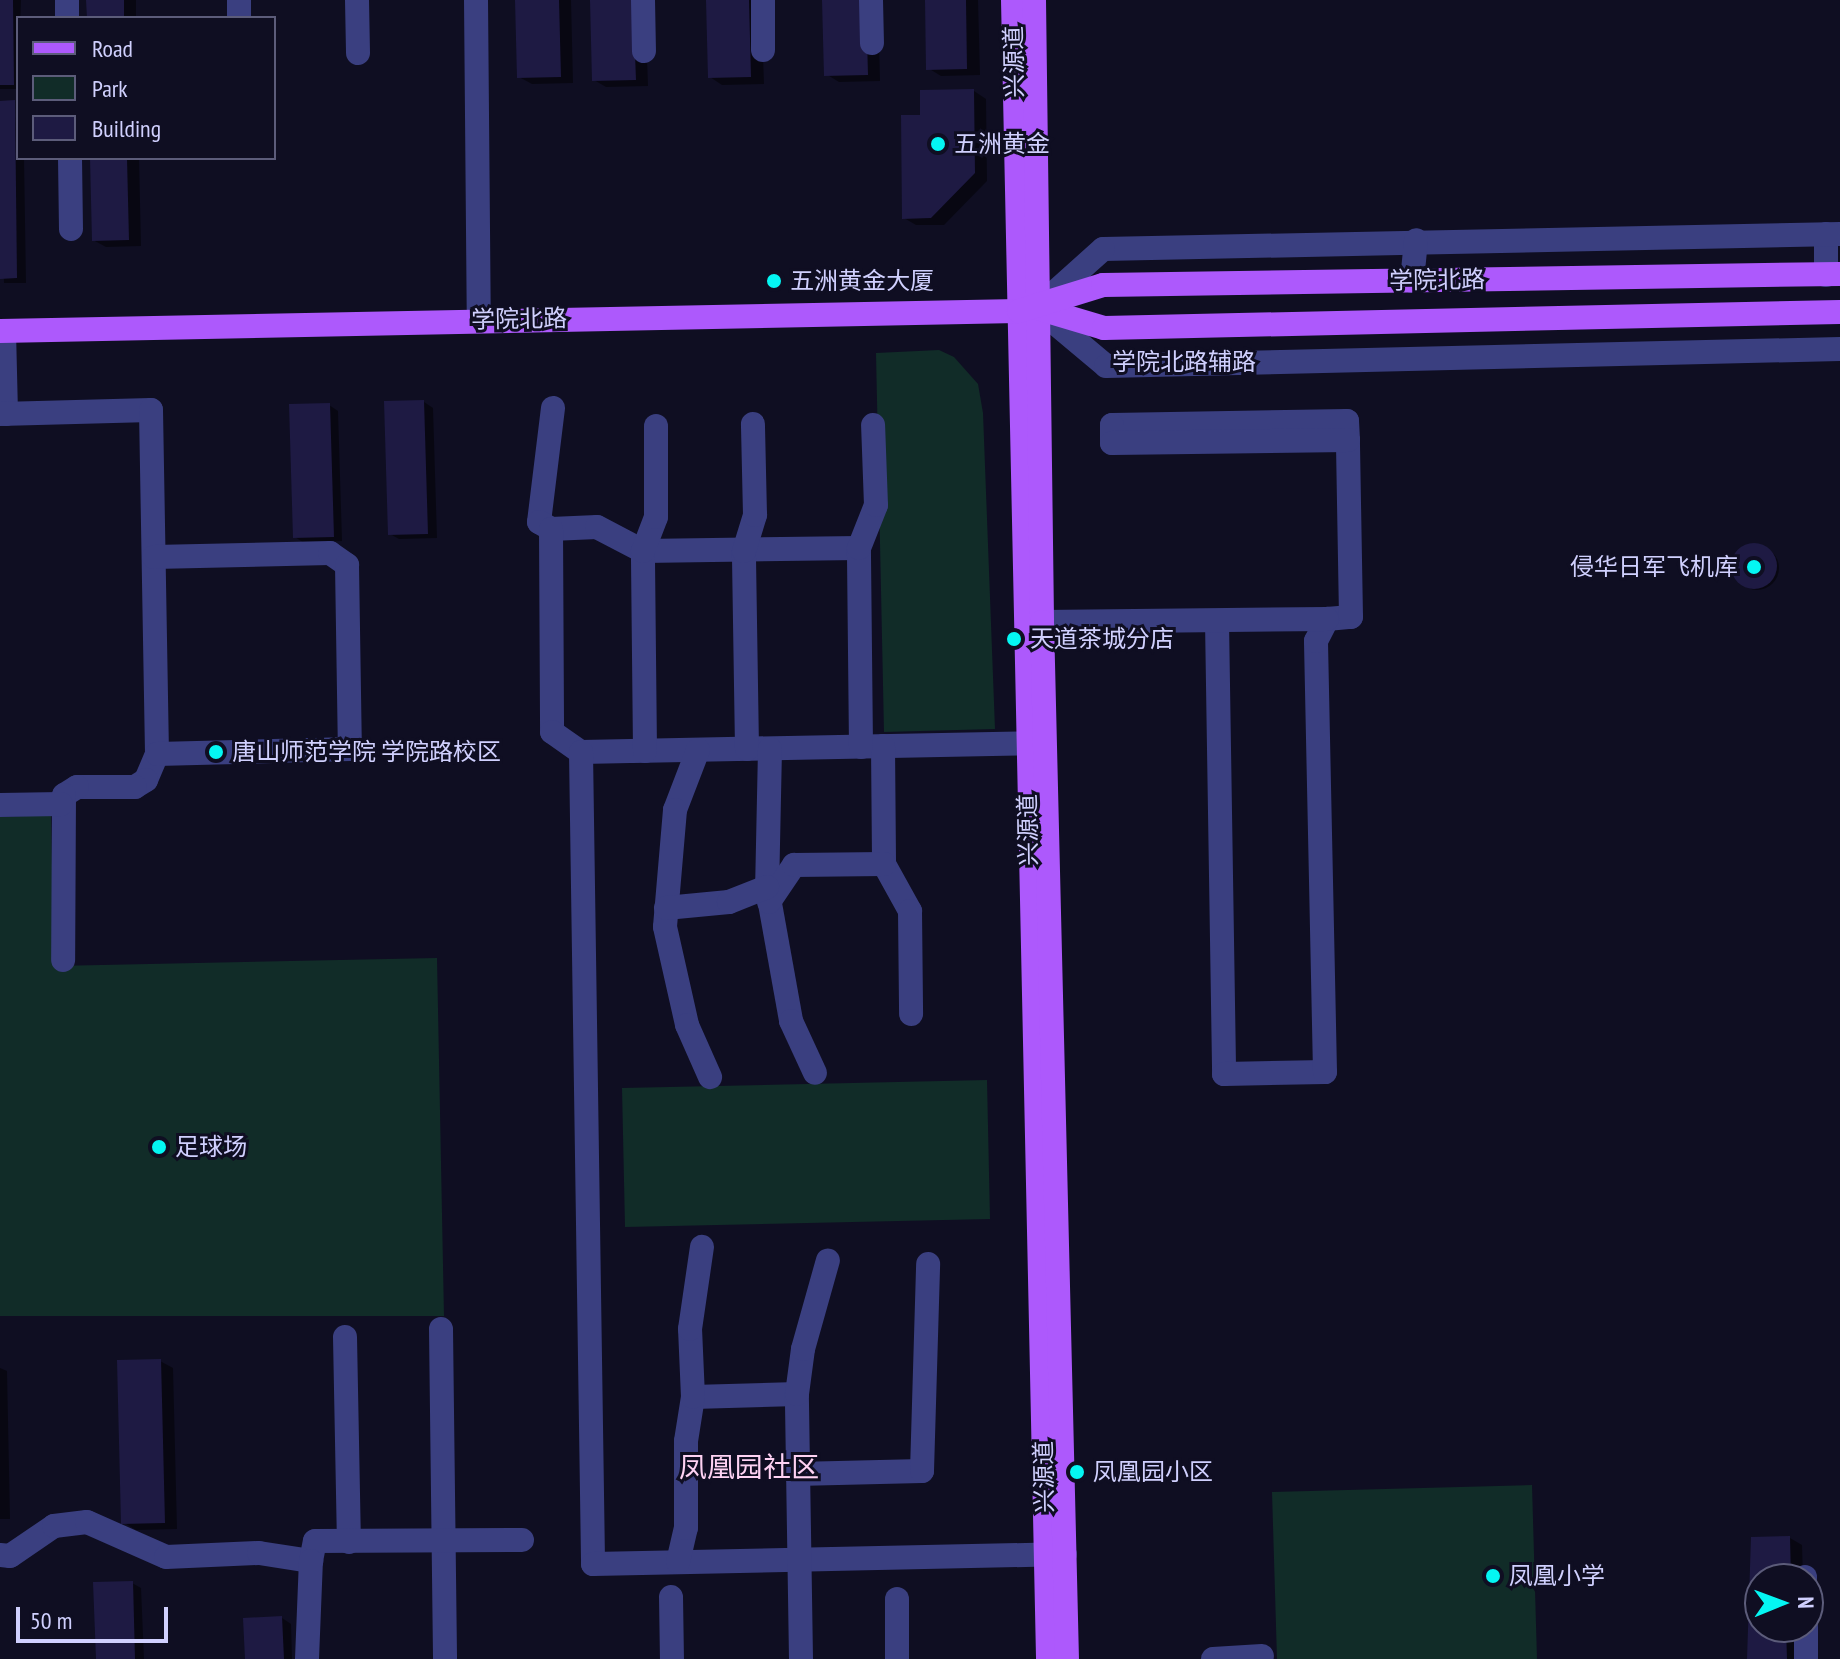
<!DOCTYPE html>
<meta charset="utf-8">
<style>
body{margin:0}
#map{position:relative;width:1840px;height:1659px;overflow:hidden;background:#0f0e22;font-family:"PT Sans Narrow","Noto Sans SC",sans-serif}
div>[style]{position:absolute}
.green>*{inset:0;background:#112c28}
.shadow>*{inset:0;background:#0007}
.round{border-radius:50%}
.building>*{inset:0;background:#1e1a43}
.minor>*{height:24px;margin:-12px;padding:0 12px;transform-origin:12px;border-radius:12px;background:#3a3f80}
.major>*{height:24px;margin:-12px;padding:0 12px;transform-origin:12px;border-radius:12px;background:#ad59fc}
.dots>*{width:22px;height:22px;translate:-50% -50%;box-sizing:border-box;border:4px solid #0f0e22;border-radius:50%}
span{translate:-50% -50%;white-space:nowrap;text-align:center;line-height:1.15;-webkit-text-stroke:6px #0f0e22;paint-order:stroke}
.street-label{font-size:24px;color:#d0d0fe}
.poi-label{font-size:24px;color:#d0d0fe}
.left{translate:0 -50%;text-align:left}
.right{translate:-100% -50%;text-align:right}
.quarter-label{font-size:28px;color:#fed2f3}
.legend{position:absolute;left:16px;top:16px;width:260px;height:144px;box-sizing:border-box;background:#0f0e22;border:2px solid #5c5c7a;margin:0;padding:10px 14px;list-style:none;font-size:24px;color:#d0d0fe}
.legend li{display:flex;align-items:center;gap:16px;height:40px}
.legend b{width:40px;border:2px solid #5c5c7a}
.north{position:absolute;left:1744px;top:1563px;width:80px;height:80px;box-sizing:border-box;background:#0f0e22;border:2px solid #5c5c7a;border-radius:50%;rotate:89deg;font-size:22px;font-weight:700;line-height:32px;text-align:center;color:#d0d0fe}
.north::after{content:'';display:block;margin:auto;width:28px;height:36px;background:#04f6f3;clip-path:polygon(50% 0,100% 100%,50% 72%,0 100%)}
.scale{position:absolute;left:16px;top:1607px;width:152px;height:36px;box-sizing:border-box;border:4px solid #d0d0fe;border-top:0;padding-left:10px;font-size:24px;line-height:28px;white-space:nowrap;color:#d0d0fe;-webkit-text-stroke:6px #0f0e22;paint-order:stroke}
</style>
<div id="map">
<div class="green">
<i style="clip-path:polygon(939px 350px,954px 357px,978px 384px,983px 413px,995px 729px,884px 732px,876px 353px)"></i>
<i style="clip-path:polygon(51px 815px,54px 966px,437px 958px,444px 1316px,0 1316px,0 817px)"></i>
<i style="clip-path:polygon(987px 1080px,990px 1219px,625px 1227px,622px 1088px)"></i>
<i style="clip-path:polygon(1532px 1485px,1537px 1659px,1277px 1659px,1272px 1492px)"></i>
</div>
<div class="shadow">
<i style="clip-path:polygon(0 0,21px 0,18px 89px,0 89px)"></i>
<i style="clip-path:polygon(88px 0,136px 0,136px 18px,89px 18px)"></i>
<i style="clip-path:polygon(517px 0,571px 0,573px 83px,532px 84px,519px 77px)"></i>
<i style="clip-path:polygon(592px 0,645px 0,648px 86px,606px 87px,594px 80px)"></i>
<i style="clip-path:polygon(708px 0,761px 0,764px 84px,722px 85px,710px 77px)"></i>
<i style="clip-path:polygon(824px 0,878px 0,880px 81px,839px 82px,826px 74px)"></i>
<i style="clip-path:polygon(927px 0,978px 0,980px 75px,941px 76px,928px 68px)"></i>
<i style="clip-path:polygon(974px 91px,986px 99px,987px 181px,944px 225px,916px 225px,904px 218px,922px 117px)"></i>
<i style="clip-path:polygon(14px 102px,18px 158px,24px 158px,26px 283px,4px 283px,0 103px)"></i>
<i style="clip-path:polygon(92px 158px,139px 158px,141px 246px,106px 247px,93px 240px)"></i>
<i style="clip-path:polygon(424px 402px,433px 408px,437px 538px,399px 539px,390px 534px)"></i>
<i style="clip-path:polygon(329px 405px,338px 411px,342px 541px,304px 543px,295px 537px)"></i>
<i class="round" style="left:1735px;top:546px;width:44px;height:44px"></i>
<i style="clip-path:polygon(160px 1361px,173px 1368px,177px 1529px,136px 1530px,123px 1522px)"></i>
<i style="clip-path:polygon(0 1368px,7px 1371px,10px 1519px,0 1519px)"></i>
<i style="clip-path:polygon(1790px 1538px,1802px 1545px,1803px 1579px,1760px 1579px,1760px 1627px,1798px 1627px,1799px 1659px,1749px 1659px,1747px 1588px,1754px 1587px)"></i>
<i style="clip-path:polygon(132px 1583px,141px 1588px,144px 1659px,98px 1659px)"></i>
<i style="clip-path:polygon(282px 1618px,291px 1624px,292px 1659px,247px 1659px)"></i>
</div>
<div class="building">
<i style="clip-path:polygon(0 0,13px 0,14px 85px,0 85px)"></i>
<i style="clip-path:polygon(86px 0,124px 0,124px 18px,87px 18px)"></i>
<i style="clip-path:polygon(515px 0,559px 0,561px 77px,517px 78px)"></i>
<i style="clip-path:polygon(590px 0,633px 0,636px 80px,592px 81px)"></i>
<i style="clip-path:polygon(706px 0,749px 0,751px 77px,708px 78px)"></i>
<i style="clip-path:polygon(822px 0,866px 0,868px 75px,824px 76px)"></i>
<i style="clip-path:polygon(925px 0,966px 0,967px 69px,926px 70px)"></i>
<i style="clip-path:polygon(974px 89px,975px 173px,931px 218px,902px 219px,901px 115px,920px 115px,920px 90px)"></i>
<i style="clip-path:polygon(15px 100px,17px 278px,0 279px,0 101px)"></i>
<i style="clip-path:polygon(90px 158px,127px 158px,129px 240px,92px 241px)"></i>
<i style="clip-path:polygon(424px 400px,428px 534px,388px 535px,384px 401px)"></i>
<i style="clip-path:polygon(330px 403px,334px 537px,293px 538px,289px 404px)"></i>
<i class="round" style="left:1731px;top:543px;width:46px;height:46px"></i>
<i style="clip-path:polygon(161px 1359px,165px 1523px,121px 1524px,117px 1360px)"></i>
<i style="clip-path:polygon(1790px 1536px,1791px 1579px,1760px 1579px,1760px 1627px,1786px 1627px,1787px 1659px,1747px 1659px,1751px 1537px)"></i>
<i style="clip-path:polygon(133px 1581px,135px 1659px,96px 1659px,93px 1582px)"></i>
<i style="clip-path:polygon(282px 1616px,284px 1659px,245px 1659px,243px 1618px)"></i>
</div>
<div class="minor">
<i style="left:67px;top:0;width:18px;rotate:90deg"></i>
<i style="left:239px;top:0;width:18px;rotate:90deg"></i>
<i style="left:357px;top:0;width:53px;rotate:88.9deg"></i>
<i style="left:476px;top:0;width:320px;rotate:89.5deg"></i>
<i style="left:643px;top:0;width:51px;rotate:88.9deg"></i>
<i style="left:763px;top:0;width:50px;rotate:90deg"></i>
<i style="left:871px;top:0;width:43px;rotate:88.7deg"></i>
<i style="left:70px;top:158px;width:71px;rotate:89.2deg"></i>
<i style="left:1826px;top:234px;width:41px;rotate:90deg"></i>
<i style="left:1840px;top:234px;width:737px;rotate:178.83deg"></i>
<i style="left:1103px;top:249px;width:89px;rotate:138.2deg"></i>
<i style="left:1037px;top:308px;width:90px;rotate:40deg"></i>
<i style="left:1106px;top:366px;width:734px;rotate:-1.33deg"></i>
<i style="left:1412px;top:281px;width:41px;rotate:-84.4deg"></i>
<i style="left:4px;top:331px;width:83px;rotate:88.6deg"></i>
<i style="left:553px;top:408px;width:115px;rotate:97deg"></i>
<i style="left:539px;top:522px;width:14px;rotate:30deg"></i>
<i style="left:551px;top:529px;width:46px;rotate:-2.5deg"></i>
<i style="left:597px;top:527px;width:52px;rotate:27.6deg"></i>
<i style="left:643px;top:551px;width:216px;rotate:-0.8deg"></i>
<i style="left:0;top:414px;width:151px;rotate:-1.5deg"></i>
<i style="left:151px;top:410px;width:344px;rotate:89deg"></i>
<i style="left:157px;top:754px;width:28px;rotate:113deg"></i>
<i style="left:146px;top:780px;width:13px;rotate:148deg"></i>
<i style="left:135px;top:787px;width:58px;rotate:180deg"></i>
<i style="left:77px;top:787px;width:15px;rotate:148deg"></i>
<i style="left:64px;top:795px;width:165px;rotate:90.3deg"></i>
<i style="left:551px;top:529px;width:203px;rotate:89.7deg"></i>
<i style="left:552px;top:732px;width:35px;rotate:35deg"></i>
<i style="left:154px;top:557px;width:176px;rotate:-1.3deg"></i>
<i style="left:330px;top:553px;width:21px;rotate:35deg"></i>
<i style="left:347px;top:565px;width:184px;rotate:89.1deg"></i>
<i style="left:350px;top:749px;width:193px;rotate:178.5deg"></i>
<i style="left:1217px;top:621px;width:453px;rotate:89.1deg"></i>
<i style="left:1224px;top:1074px;width:101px;rotate:-1.1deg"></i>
<i style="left:1325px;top:1072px;width:431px;rotate:-91.2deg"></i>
<i style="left:1316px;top:641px;width:25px;rotate:-63deg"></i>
<i style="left:1327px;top:619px;width:24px;rotate:-5deg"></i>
<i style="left:1351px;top:617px;width:177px;rotate:-91deg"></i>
<i style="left:1348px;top:440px;width:19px;rotate:-93deg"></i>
<i style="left:1347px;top:421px;width:235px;rotate:179deg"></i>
<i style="left:1112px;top:425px;width:18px;rotate:90deg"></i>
<i style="left:1112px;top:443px;width:236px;rotate:-0.7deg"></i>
<i style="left:1042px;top:622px;width:285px;rotate:-0.6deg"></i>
<i style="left:1044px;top:743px;width:463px;rotate:178.9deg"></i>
<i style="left:581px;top:752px;width:812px;rotate:89.15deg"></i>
<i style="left:593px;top:1564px;width:472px;rotate:-1.2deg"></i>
<i style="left:883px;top:746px;width:118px;rotate:89.5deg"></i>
<i style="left:884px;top:864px;width:54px;rotate:61deg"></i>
<i style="left:910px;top:911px;width:103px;rotate:89.4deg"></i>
<i style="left:861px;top:747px;width:199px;rotate:-90.6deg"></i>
<i style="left:859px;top:548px;width:46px;rotate:-68.4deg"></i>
<i style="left:876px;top:505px;width:80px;rotate:-92.1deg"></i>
<i style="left:747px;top:749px;width:198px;rotate:-90.9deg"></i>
<i style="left:744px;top:551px;width:38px;rotate:-73deg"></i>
<i style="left:755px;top:515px;width:91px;rotate:-91.3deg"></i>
<i style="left:770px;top:749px;width:138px;rotate:91.2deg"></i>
<i style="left:767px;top:887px;width:136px;rotate:79.8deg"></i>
<i style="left:791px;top:1021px;width:57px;rotate:65.2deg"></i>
<i style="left:698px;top:750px;width:64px;rotate:111deg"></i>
<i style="left:675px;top:810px;width:117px;rotate:94.9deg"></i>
<i style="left:665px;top:927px;width:100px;rotate:77.3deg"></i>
<i style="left:687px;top:1025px;width:57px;rotate:66.1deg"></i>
<i style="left:645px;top:751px;width:200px;rotate:-90.6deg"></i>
<i style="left:643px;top:551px;width:36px;rotate:-69deg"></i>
<i style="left:656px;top:517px;width:91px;rotate:-90deg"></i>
<i style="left:0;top:805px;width:61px;rotate:-0.9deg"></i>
<i style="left:769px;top:902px;width:45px;rotate:-56deg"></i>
<i style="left:794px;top:865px;width:90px;rotate:-0.6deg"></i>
<i style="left:666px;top:908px;width:63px;rotate:-5.4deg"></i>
<i style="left:729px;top:902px;width:41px;rotate:-21.5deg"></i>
<i style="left:441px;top:1329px;width:330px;rotate:89.3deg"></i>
<i style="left:345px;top:1337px;width:205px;rotate:88.9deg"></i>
<i style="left:693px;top:1397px;width:104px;rotate:-1.7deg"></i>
<i style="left:796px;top:1474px;width:126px;rotate:-1.4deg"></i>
<i style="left:922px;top:1471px;width:207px;rotate:-88.3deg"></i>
<i style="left:0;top:1555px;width:10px;rotate:6deg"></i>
<i style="left:10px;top:1556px;width:53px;rotate:-34.3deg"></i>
<i style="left:54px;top:1526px;width:33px;rotate:-7deg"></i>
<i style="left:87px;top:1522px;width:86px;rotate:23.9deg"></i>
<i style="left:166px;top:1557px;width:93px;rotate:-2.5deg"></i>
<i style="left:259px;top:1553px;width:53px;rotate:8.7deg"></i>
<i style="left:311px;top:1561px;width:20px;rotate:-79deg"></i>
<i style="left:315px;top:1541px;width:207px;rotate:-0.3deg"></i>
<i style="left:678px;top:1562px;width:35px;rotate:-77deg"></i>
<i style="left:686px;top:1528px;width:87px;rotate:-90deg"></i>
<i style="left:686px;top:1441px;width:45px;rotate:-81deg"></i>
<i style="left:693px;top:1397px;width:68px;rotate:-92.5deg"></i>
<i style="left:690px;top:1329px;width:83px;rotate:-81.7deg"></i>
<i style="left:1805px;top:1577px;width:2px;rotate:90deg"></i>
<i style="left:671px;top:1597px;width:62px;rotate:89.1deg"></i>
<i style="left:897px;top:1599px;width:60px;rotate:90deg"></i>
<i style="left:1806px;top:1627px;width:32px;rotate:90deg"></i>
<i style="left:307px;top:1659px;width:98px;rotate:-87.7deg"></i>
<i style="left:801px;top:1659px;width:265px;rotate:-90.9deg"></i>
<i style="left:797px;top:1394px;width:45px;rotate:-82.4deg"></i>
<i style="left:803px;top:1349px;width:92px;rotate:-74.3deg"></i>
<i style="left:1213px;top:1659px;width:49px;rotate:-3.5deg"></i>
</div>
<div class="major">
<i style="left:1013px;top:0;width:1659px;rotate:88.79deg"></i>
<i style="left:1034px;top:0;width:622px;rotate:89.26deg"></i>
<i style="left:1042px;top:622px;width:1037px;rotate:88.62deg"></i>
<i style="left:1037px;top:308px;width:70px;rotate:16.6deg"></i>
<i style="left:1104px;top:328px;width:736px;rotate:-1.25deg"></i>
<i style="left:0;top:331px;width:1019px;rotate:-1.12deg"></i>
<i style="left:1019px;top:311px;width:88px;rotate:-17.2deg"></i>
<i style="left:1103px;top:285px;width:737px;rotate:-0.86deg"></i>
</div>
<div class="dots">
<i style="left:938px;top:144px;background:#04f6f3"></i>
<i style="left:774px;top:281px;background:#04f6f3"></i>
<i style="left:1754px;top:567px;background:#04f6f3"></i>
<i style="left:1014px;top:639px;background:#04f6f3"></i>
<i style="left:216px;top:752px;background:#04f6f3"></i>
<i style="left:159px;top:1147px;background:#04f6f3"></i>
<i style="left:1077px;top:1472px;background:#04f6f3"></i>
<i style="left:1493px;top:1576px;background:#04f6f3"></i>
</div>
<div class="street-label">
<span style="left:1014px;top:62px;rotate:-91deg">兴源道</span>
<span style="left:1437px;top:280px;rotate:-1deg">学院北路</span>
<span style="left:519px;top:319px;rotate:-1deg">学院北路</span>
<span style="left:1184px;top:362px">学院北路辅路</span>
<span style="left:1028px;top:830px;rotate:-91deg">兴源道</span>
<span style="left:1044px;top:1477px;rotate:-91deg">兴源道</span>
</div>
<div class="poi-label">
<span class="left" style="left:954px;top:144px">五洲黄金</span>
<span class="left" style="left:790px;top:281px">五洲黄金大厦</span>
<span class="right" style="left:1738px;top:567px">侵华日军飞机库</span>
<span class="left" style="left:1030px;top:639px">天道茶城分店</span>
<span class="left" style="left:232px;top:752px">唐山师范学院 学院路校区</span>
<span class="left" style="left:175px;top:1147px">足球场</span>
<span class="left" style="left:1093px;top:1472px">凤凰园小区</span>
<span class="left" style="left:1509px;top:1576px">凤凰小学</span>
</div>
<div class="quarter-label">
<span style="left:749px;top:1467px">凤凰园社区</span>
</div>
<ul class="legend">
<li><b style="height:10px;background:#ad59fc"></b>Road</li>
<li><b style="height:22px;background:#112c28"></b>Park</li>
<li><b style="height:22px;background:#1e1a43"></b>Building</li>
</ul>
<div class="north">N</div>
<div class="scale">50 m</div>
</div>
